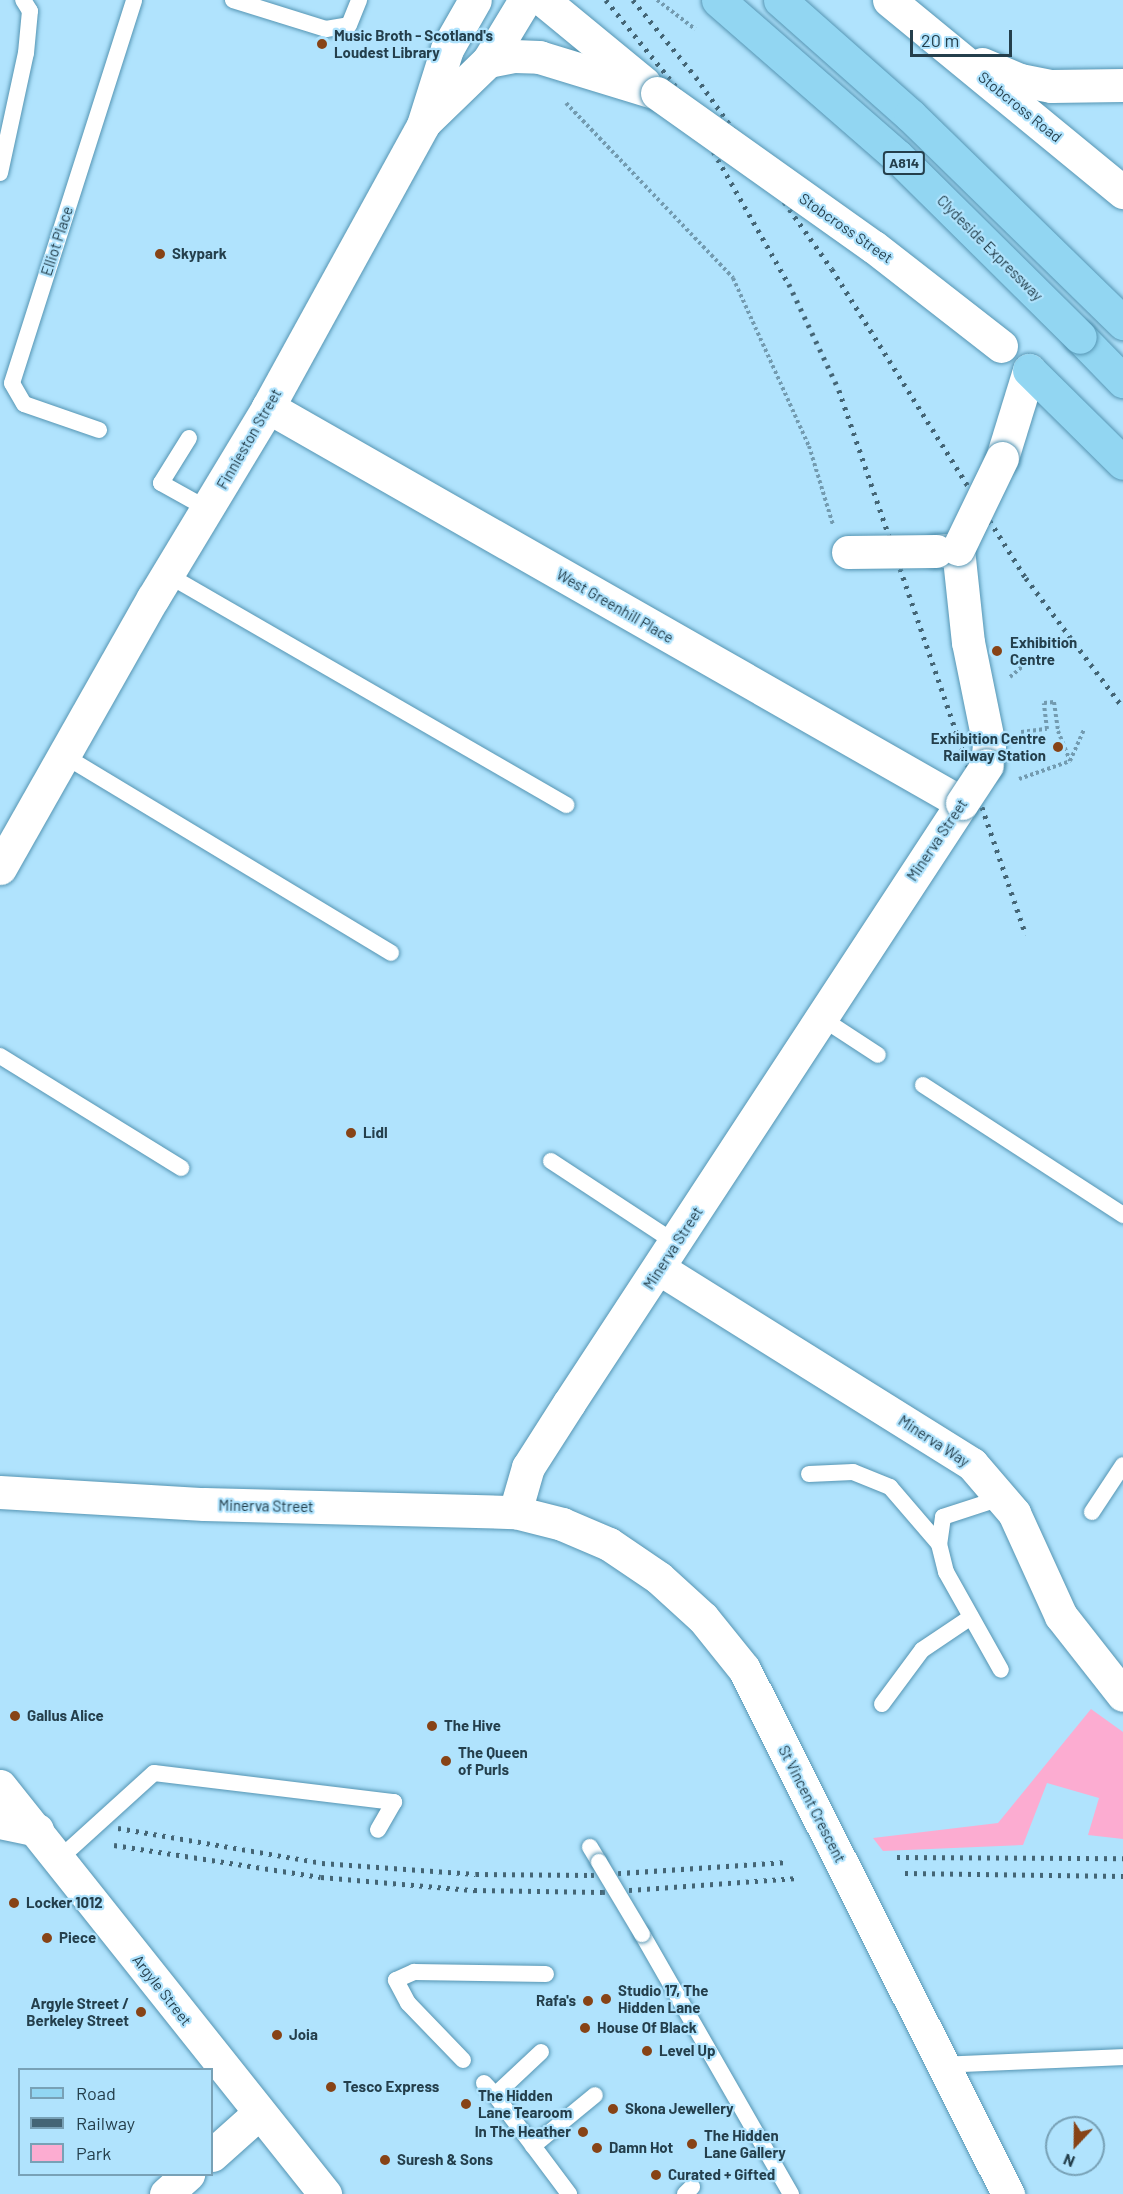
<!DOCTYPE html>
<style>
body{margin:0}
#map{position:relative;width:1123px;height:2194px;overflow:hidden;background:#b0e3fd;font-family:Barlow,sans-serif}
div>[style]{position:absolute}
.green>*{inset:0;background:#fcacd1}
.path>*{height:4px;margin-top:-2px;transform-origin:0;background:repeating-linear-gradient(90deg,#739bb0 0 3px,transparent 0 6px)}
.roads{filter:drop-shadow(0 0 2px #5595b3) drop-shadow(0 0 2px #5595b3)}
.service>*{height:16px;margin:-8px;padding:0 8px;transform-origin:8px;border-radius:8px;background:#fff}
.minor>*{height:33px;margin:-16.5px;padding:0 16.5px;transform-origin:16.5px;border-radius:16.5px;background:#fff}
.tertiary>*{height:33px;margin:-16.5px;padding:0 16.5px;transform-origin:16.5px;border-radius:16.5px;background:#fff}
.primary>*{height:33px;margin:-16.5px;padding:0 16.5px;transform-origin:16.5px;border-radius:16.5px;background:#92d6f2}
.rail>*{height:4.5px;margin-top:-2.25px;transform-origin:0;background:repeating-linear-gradient(90deg,#446575 0 3px,transparent 0 9px)}
.bridges{filter:drop-shadow(0 0 2px #5595b3) drop-shadow(0 0 2px #5595b3)}
.service-bridge>*{height:16px;margin:-8px;padding:0 8px;transform-origin:8px;border-radius:8px;background:#fff}
.minor-bridge>*{height:33px;margin:-16.5px;padding:0 16.5px;transform-origin:16.5px;border-radius:16.5px;background:#fff}
.tertiary-bridge>*{height:33px;margin:-16.5px;padding:0 16.5px;transform-origin:16.5px;border-radius:16.5px;background:#fff}
.primary-bridge>*{height:33px;margin:-16.5px;padding:0 16.5px;transform-origin:16.5px;border-radius:16.5px;background:#92d6f2}
.dots>*{width:16px;height:16px;translate:-50% -50%;box-sizing:border-box;border:3px solid #b0e3fd;border-radius:50%}
span{translate:-50% -50%;white-space:nowrap;text-align:center;line-height:1.15;-webkit-text-stroke:4.5px #b0e3fd;paint-order:stroke}
.shield-label span{padding:2px 4px;background:#b0e3fd;border:2px solid;border-radius:4px;-webkit-text-stroke-width:0}
.shield-label{font-size:14px;color:#243f4c;font-weight:700}
.poi-label{font-size:15px;color:#243f4c;font-weight:700}
.left{translate:0 -50%;text-align:left}
.right{translate:-100% -50%;text-align:right}
.street-label{font-size:15px;color:#243f4c}
.legend{position:absolute;left:18px;top:2068px;width:195px;height:108px;box-sizing:border-box;background:#b0e3fd;border:2px solid #78a1b6;margin:0;padding:8px 10px;list-style:none;font-size:18px;color:#243f4c}
.legend li{display:flex;align-items:center;gap:12px;height:30px}
.legend b{width:30px;border:2px solid #78a1b6}
.north{position:absolute;left:1045px;top:2116px;width:60px;height:60px;box-sizing:border-box;background:#b0e3fd;border:2px solid #78a1b6;border-radius:50%;rotate:202deg;font-size:16px;font-weight:700;line-height:24px;text-align:center;color:#243f4c}
.north::after{content:'';display:block;margin:auto;width:21px;height:27px;background:#874316;clip-path:polygon(50% 0,100% 100%,50% 72%,0 100%)}
.scale{position:absolute;left:910px;top:30px;width:102px;height:27px;box-sizing:border-box;border:3px solid #243f4c;border-top:0;padding-left:8px;font-size:18px;line-height:21px;white-space:nowrap;color:#243f4c;-webkit-text-stroke:4px #b0e3fd;paint-order:stroke}
</style>
<div id="map">
<div class="green">
<i style="clip-path:polygon(1091px 1709px,1123px 1732px,1123px 1839px,1088px 1835px,1099px 1798px,1047px 1783px,1023px 1845px,883px 1851px,873px 1838px,998px 1823px)"></i>
</div>
<div class="path">
<i style="left:657px;top:0;width:48px;rotate:37.3deg"></i>
<i style="left:566px;top:103px;width:242px;rotate:46.3deg"></i>
<i style="left:733px;top:278px;width:184px;rotate:65.7deg"></i>
<i style="left:809px;top:446px;width:83px;rotate:73.1deg"></i>
<i style="left:1010px;top:677px;width:17px;rotate:-40deg"></i>
<i style="left:1021px;top:732px;width:26px;rotate:-7deg"></i>
<i style="left:1047px;top:729px;width:26px;rotate:-97deg"></i>
<i style="left:1044px;top:703px;width:10px;rotate:-6deg"></i>
<i style="left:1054px;top:702px;width:29px;rotate:82deg"></i>
<i style="left:1058px;top:731px;width:32px;rotate:68deg"></i>
<i style="left:1019px;top:779px;width:54px;rotate:-19.4deg"></i>
<i style="left:1070px;top:761px;width:35px;rotate:-66deg"></i>
</div>
<div class="roads">
<div class="service">
<i style="left:233px;top:0;width:97px;rotate:17.3deg"></i>
<i style="left:326px;top:29px;width:23px;rotate:-10deg"></i>
<i style="left:349px;top:25px;width:27px;rotate:-68deg"></i>
<i style="left:0;top:173px;width:123px;rotate:-77.8deg"></i>
<i style="left:26px;top:53px;width:42px;rotate:-84.6deg"></i>
<i style="left:30px;top:11px;width:13px;rotate:-122deg"></i>
<i style="left:99px;top:430px;width:79px;rotate:-160.9deg"></i>
<i style="left:24px;top:404px;width:24px;rotate:-120deg"></i>
<i style="left:12px;top:383px;width:402px;rotate:-72.3deg"></i>
<i style="left:189px;top:438px;width:53px;rotate:121.9deg"></i>
<i style="left:161px;top:483px;width:54px;rotate:29deg"></i>
<i style="left:168px;top:575px;width:460px;rotate:30deg"></i>
<i style="left:63px;top:755px;width:383px;rotate:31.1deg"></i>
<i style="left:820px;top:1017px;width:69px;rotate:33.2deg"></i>
<i style="left:0;top:1056px;width:213px;rotate:31.7deg"></i>
<i style="left:923px;top:1085px;width:239px;rotate:33deg"></i>
<i style="left:551px;top:1161px;width:149px;rotate:33.3deg"></i>
<i style="left:809px;top:1474px;width:44px;rotate:-2.6deg"></i>
<i style="left:853px;top:1472px;width:40px;rotate:22deg"></i>
<i style="left:890px;top:1487px;width:75px;rotate:49.3deg"></i>
<i style="left:1001px;top:1498px;width:61px;rotate:161.9deg"></i>
<i style="left:943px;top:1517px;width:27px;rotate:98deg"></i>
<i style="left:939px;top:1544px;width:29px;rotate:76deg"></i>
<i style="left:946px;top:1572px;width:112px;rotate:60.7deg"></i>
<i style="left:1092px;top:1512px;width:56px;rotate:-56.6deg"></i>
<i style="left:882px;top:1704px;width:67px;rotate:-53.5deg"></i>
<i style="left:922px;top:1650px;width:59px;rotate:-34deg"></i>
<i style="left:590px;top:1847px;width:17px;rotate:59deg"></i>
<i style="left:59px;top:1859px;width:128px;rotate:-42.2deg"></i>
<i style="left:154px;top:1773px;width:242px;rotate:6.9deg"></i>
<i style="left:394px;top:1802px;width:32px;rotate:120deg"></i>
<i style="left:642px;top:1934px;width:300px;rotate:60.2deg"></i>
<i style="left:541px;top:2052px;width:63px;rotate:136.9deg"></i>
<i style="left:495px;top:2095px;width:124px;rotate:53.2deg"></i>
<i style="left:463px;top:2060px;width:79px;rotate:-134deg"></i>
<i style="left:408px;top:2003px;width:26px;rotate:-118deg"></i>
<i style="left:396px;top:1980px;width:20px;rotate:-24deg"></i>
<i style="left:414px;top:1972px;width:132px;rotate:0.9deg"></i>
<i style="left:941px;top:2065px;width:182px;rotate:-2.5deg"></i>
<i style="left:484px;top:2083px;width:16px;rotate:47deg"></i>
<i style="left:533px;top:2146px;width:80px;rotate:-39.4deg"></i>
<i style="left:685px;top:2194px;width:10px;rotate:-45deg"></i>
</div>
<div class="minor">
<i style="left:268px;top:407px;width:799px;rotate:29.71deg"></i>
<i style="left:962px;top:803px;width:717px;rotate:123.22deg"></i>
<i style="left:569px;top:1403px;width:76px;rotate:122.6deg"></i>
<i style="left:528px;top:1467px;width:47px;rotate:106.1deg"></i>
<i style="left:1002px;top:458px;width:92px;rotate:-72.9deg"></i>
<i style="left:936px;top:551px;width:22px;rotate:-5deg"></i>
<i style="left:958px;top:549px;width:94px;rotate:83.9deg"></i>
<i style="left:968px;top:642px;width:105px;rotate:78.5deg"></i>
<i style="left:989px;top:745px;width:20px;rotate:96deg"></i>
<i style="left:660px;top:1269px;width:368px;rotate:32deg"></i>
<i style="left:972px;top:1464px;width:65px;rotate:49.4deg"></i>
<i style="left:1014px;top:1513px;width:113px;rotate:65.5deg"></i>
<i style="left:1061px;top:1616px;width:100px;rotate:51.9deg"></i>
<i style="left:0;top:1492px;width:204px;rotate:3.4deg"></i>
<i style="left:204px;top:1504px;width:311px;rotate:1.5deg"></i>
<i style="left:515px;top:1512px;width:49px;rotate:14.3deg"></i>
<i style="left:562px;top:1524px;width:51px;rotate:23.1deg"></i>
<i style="left:609px;top:1544px;width:60px;rotate:34.2deg"></i>
<i style="left:659px;top:1578px;width:59px;rotate:42.3deg"></i>
<i style="left:703px;top:1618px;width:65px;rotate:51.2deg"></i>
<i style="left:744px;top:1669px;width:588px;rotate:63.3deg"></i>
<i style="left:0;top:1822px;width:38px;rotate:12deg"></i>
<i style="left:212px;top:2155px;width:63px;rotate:-41.8deg"></i>
<i style="left:166px;top:2194px;width:30px;rotate:-42deg"></i>
</div>
<div class="tertiary">
<i style="left:543px;top:0;width:131px;rotate:39.4deg"></i>
<i style="left:889px;top:0;width:303px;rotate:39.4deg"></i>
<i style="left:488px;top:61px;width:26px;rotate:-11deg"></i>
<i style="left:514px;top:56px;width:25px;rotate:2deg"></i>
<i style="left:539px;top:57px;width:123px;rotate:17deg"></i>
<i style="left:982px;top:64px;width:41px;rotate:22.8deg"></i>
<i style="left:1020px;top:80px;width:32px;rotate:11deg"></i>
<i style="left:1051px;top:86px;width:72px;rotate:-0.8deg"></i>
<i style="left:426px;top:121px;width:86px;rotate:-44.1deg"></i>
<i style="left:488px;top:61px;width:71px;rotate:-58.8deg"></i>
<i style="left:0;top:868px;width:310px;rotate:-60.5deg"></i>
<i style="left:153px;top:598px;width:223px;rotate:-58.9deg"></i>
<i style="left:268px;top:407px;width:322px;rotate:-61.2deg"></i>
<i style="left:423px;top:125px;width:80px;rotate:-72.5deg"></i>
<i style="left:447px;top:49px;width:56px;rotate:-60.3deg"></i>
<i style="left:0;top:1786px;width:522px;rotate:51.46deg"></i>
</div>
<div class="primary">
<i style="left:780px;top:0;width:174px;rotate:41.5deg"></i>
<i style="left:910px;top:115px;width:298px;rotate:44.3deg"></i>
<i style="left:1080px;top:337px;width:62px;rotate:45.7deg"></i>
<i style="left:1029px;top:370px;width:132px;rotate:44.7deg"></i>
</div>
</div>
<div class="rail">
<i style="left:606px;top:0;width:114px;rotate:51deg"></i>
<i style="left:678px;top:89px;width:224px;rotate:60.4deg"></i>
<i style="left:789px;top:284px;width:117px;rotate:64.7deg"></i>
<i style="left:839px;top:390px;width:576px;rotate:71.06deg"></i>
<i style="left:633px;top:0;width:99px;rotate:50.7deg"></i>
<i style="left:696px;top:77px;width:235px;rotate:54.7deg"></i>
<i style="left:832px;top:269px;width:365px;rotate:57.9deg"></i>
<i style="left:1026px;top:578px;width:161px;rotate:53.1deg"></i>
<i style="left:118px;top:1828px;width:207px;rotate:9.7deg"></i>
<i style="left:322px;top:1863px;width:154px;rotate:4.1deg"></i>
<i style="left:476px;top:1874px;width:115px;rotate:0.5deg"></i>
<i style="left:591px;top:1875px;width:197px;rotate:-3.8deg"></i>
<i style="left:114px;top:1845px;width:209px;rotate:8.8deg"></i>
<i style="left:321px;top:1877px;width:154px;rotate:4.9deg"></i>
<i style="left:474px;top:1890px;width:128px;rotate:0.9deg"></i>
<i style="left:602px;top:1892px;width:196px;rotate:-4.1deg"></i>
<i style="left:897px;top:1857px;width:226px;rotate:0.3deg"></i>
<i style="left:905px;top:1873px;width:218px;rotate:0.8deg"></i>
</div>
<div class="bridges">
<div class="service-bridge">
<i style="left:599px;top:1862px;width:84px;rotate:59.2deg"></i>
</div>
<div class="minor-bridge">
<i style="left:958px;top:549px;width:101px;rotate:-64.2deg"></i>
<i style="left:848px;top:552px;width:88px;rotate:-0.7deg"></i>
<i style="left:962px;top:803px;width:45px;rotate:-56.7deg"></i>
</div>
<div class="tertiary-bridge">
<i style="left:657px;top:93px;width:266px;rotate:35.4deg"></i>
<i style="left:874px;top:247px;width:161px;rotate:37.9deg"></i>
</div>
<div class="primary-bridge">
<i style="left:718px;top:0;width:237px;rotate:41.1deg"></i>
<i style="left:897px;top:156px;width:257px;rotate:44.7deg"></i>
</div>
</div>
<div class="dots">
<i style="left:322px;top:44px;background:#874316"></i>
<i style="left:160px;top:254px;background:#874316"></i>
<i style="left:997px;top:651px;background:#874316"></i>
<i style="left:1058px;top:747px;background:#874316"></i>
<i style="left:351px;top:1133px;background:#874316"></i>
<i style="left:15px;top:1716px;background:#874316"></i>
<i style="left:432px;top:1726px;background:#874316"></i>
<i style="left:446px;top:1761px;background:#874316"></i>
<i style="left:14px;top:1903px;background:#874316"></i>
<i style="left:47px;top:1938px;background:#874316"></i>
<i style="left:606px;top:1999px;background:#874316"></i>
<i style="left:588px;top:2001px;background:#874316"></i>
<i style="left:141px;top:2012px;background:#874316"></i>
<i style="left:585px;top:2028px;background:#874316"></i>
<i style="left:277px;top:2035px;background:#874316"></i>
<i style="left:647px;top:2051px;background:#874316"></i>
<i style="left:331px;top:2087px;background:#874316"></i>
<i style="left:466px;top:2104px;background:#874316"></i>
<i style="left:613px;top:2109px;background:#874316"></i>
<i style="left:583px;top:2132px;background:#874316"></i>
<i style="left:692px;top:2144px;background:#874316"></i>
<i style="left:597px;top:2148px;background:#874316"></i>
<i style="left:385px;top:2160px;background:#874316"></i>
<i style="left:656px;top:2175px;background:#874316"></i>
</div>
<div class="shield-label">
<span style="left:904px;top:163px">A814</span>
</div>
<div class="poi-label">
<span class="left" style="left:334px;top:44px">Music Broth - Scotland's<br>Loudest Library</span>
<span class="left" style="left:172px;top:254px">Skypark</span>
<span class="left" style="left:1010px;top:651px">Exhibition<br>Centre</span>
<span class="right" style="left:1046px;top:747px">Exhibition Centre<br>Railway Station</span>
<span class="left" style="left:363px;top:1133px">Lidl</span>
<span class="left" style="left:27px;top:1716px">Gallus Alice</span>
<span class="left" style="left:444px;top:1726px">The Hive</span>
<span class="left" style="left:458px;top:1761px">The Queen<br>of Purls</span>
<span class="left" style="left:26px;top:1903px">Locker 1012</span>
<span class="left" style="left:59px;top:1938px">Piece</span>
<span class="left" style="left:618px;top:1999px">Studio 17, The<br>Hidden Lane</span>
<span class="right" style="left:576px;top:2001px">Rafa's</span>
<span class="right" style="left:129px;top:2012px">Argyle Street /<br>Berkeley Street</span>
<span class="left" style="left:597px;top:2028px">House Of Black</span>
<span class="left" style="left:289px;top:2035px">Joia</span>
<span class="left" style="left:659px;top:2051px">Level Up</span>
<span class="left" style="left:343px;top:2087px">Tesco Express</span>
<span class="left" style="left:478px;top:2104px">The Hidden<br>Lane Tearoom</span>
<span class="left" style="left:625px;top:2109px">Skona Jewellery</span>
<span class="right" style="left:571px;top:2132px">In The Heather</span>
<span class="left" style="left:704px;top:2144px">The Hidden<br>Lane Gallery</span>
<span class="left" style="left:609px;top:2148px">Damn Hot</span>
<span class="left" style="left:397px;top:2160px">Suresh &amp; Sons</span>
<span class="left" style="left:668px;top:2175px">Curated + Gifted</span>
</div>
<div class="street-label">
<span style="left:1020px;top:107px;rotate:39deg">Stobcross Road</span>
<span style="left:846px;top:228px;rotate:35deg">Stobcross Street</span>
<span style="left:57px;top:241px;rotate:-72deg">Elliot Place</span>
<span style="left:990px;top:248px;rotate:45deg">Clydeside Expressway</span>
<span style="left:249px;top:439px;rotate:-60deg">Finnieston Street</span>
<span style="left:615px;top:606px;rotate:30deg">West Greenhill Place</span>
<span style="left:937px;top:840px;rotate:-56deg">Minerva Street</span>
<span style="left:673px;top:1248px;rotate:-57deg">Minerva Street</span>
<span style="left:934px;top:1441px;rotate:33deg">Minerva Way</span>
<span style="left:266px;top:1506px;rotate:1deg">Minerva Street</span>
<span style="left:812px;top:1804px;rotate:63deg">St Vincent Crescent</span>
<span style="left:162px;top:1990px;rotate:52deg">Argyle Street</span>
</div>
<ul class="legend">
<li><b style="height:8px;background:#92d6f2"></b>Road</li>
<li><b style="height:8px;background:#446575"></b>Railway</li>
<li><b style="height:16px;background:#fcacd1"></b>Park</li>
</ul>
<div class="north">N</div>
<div class="scale">20 m</div>
</div>
